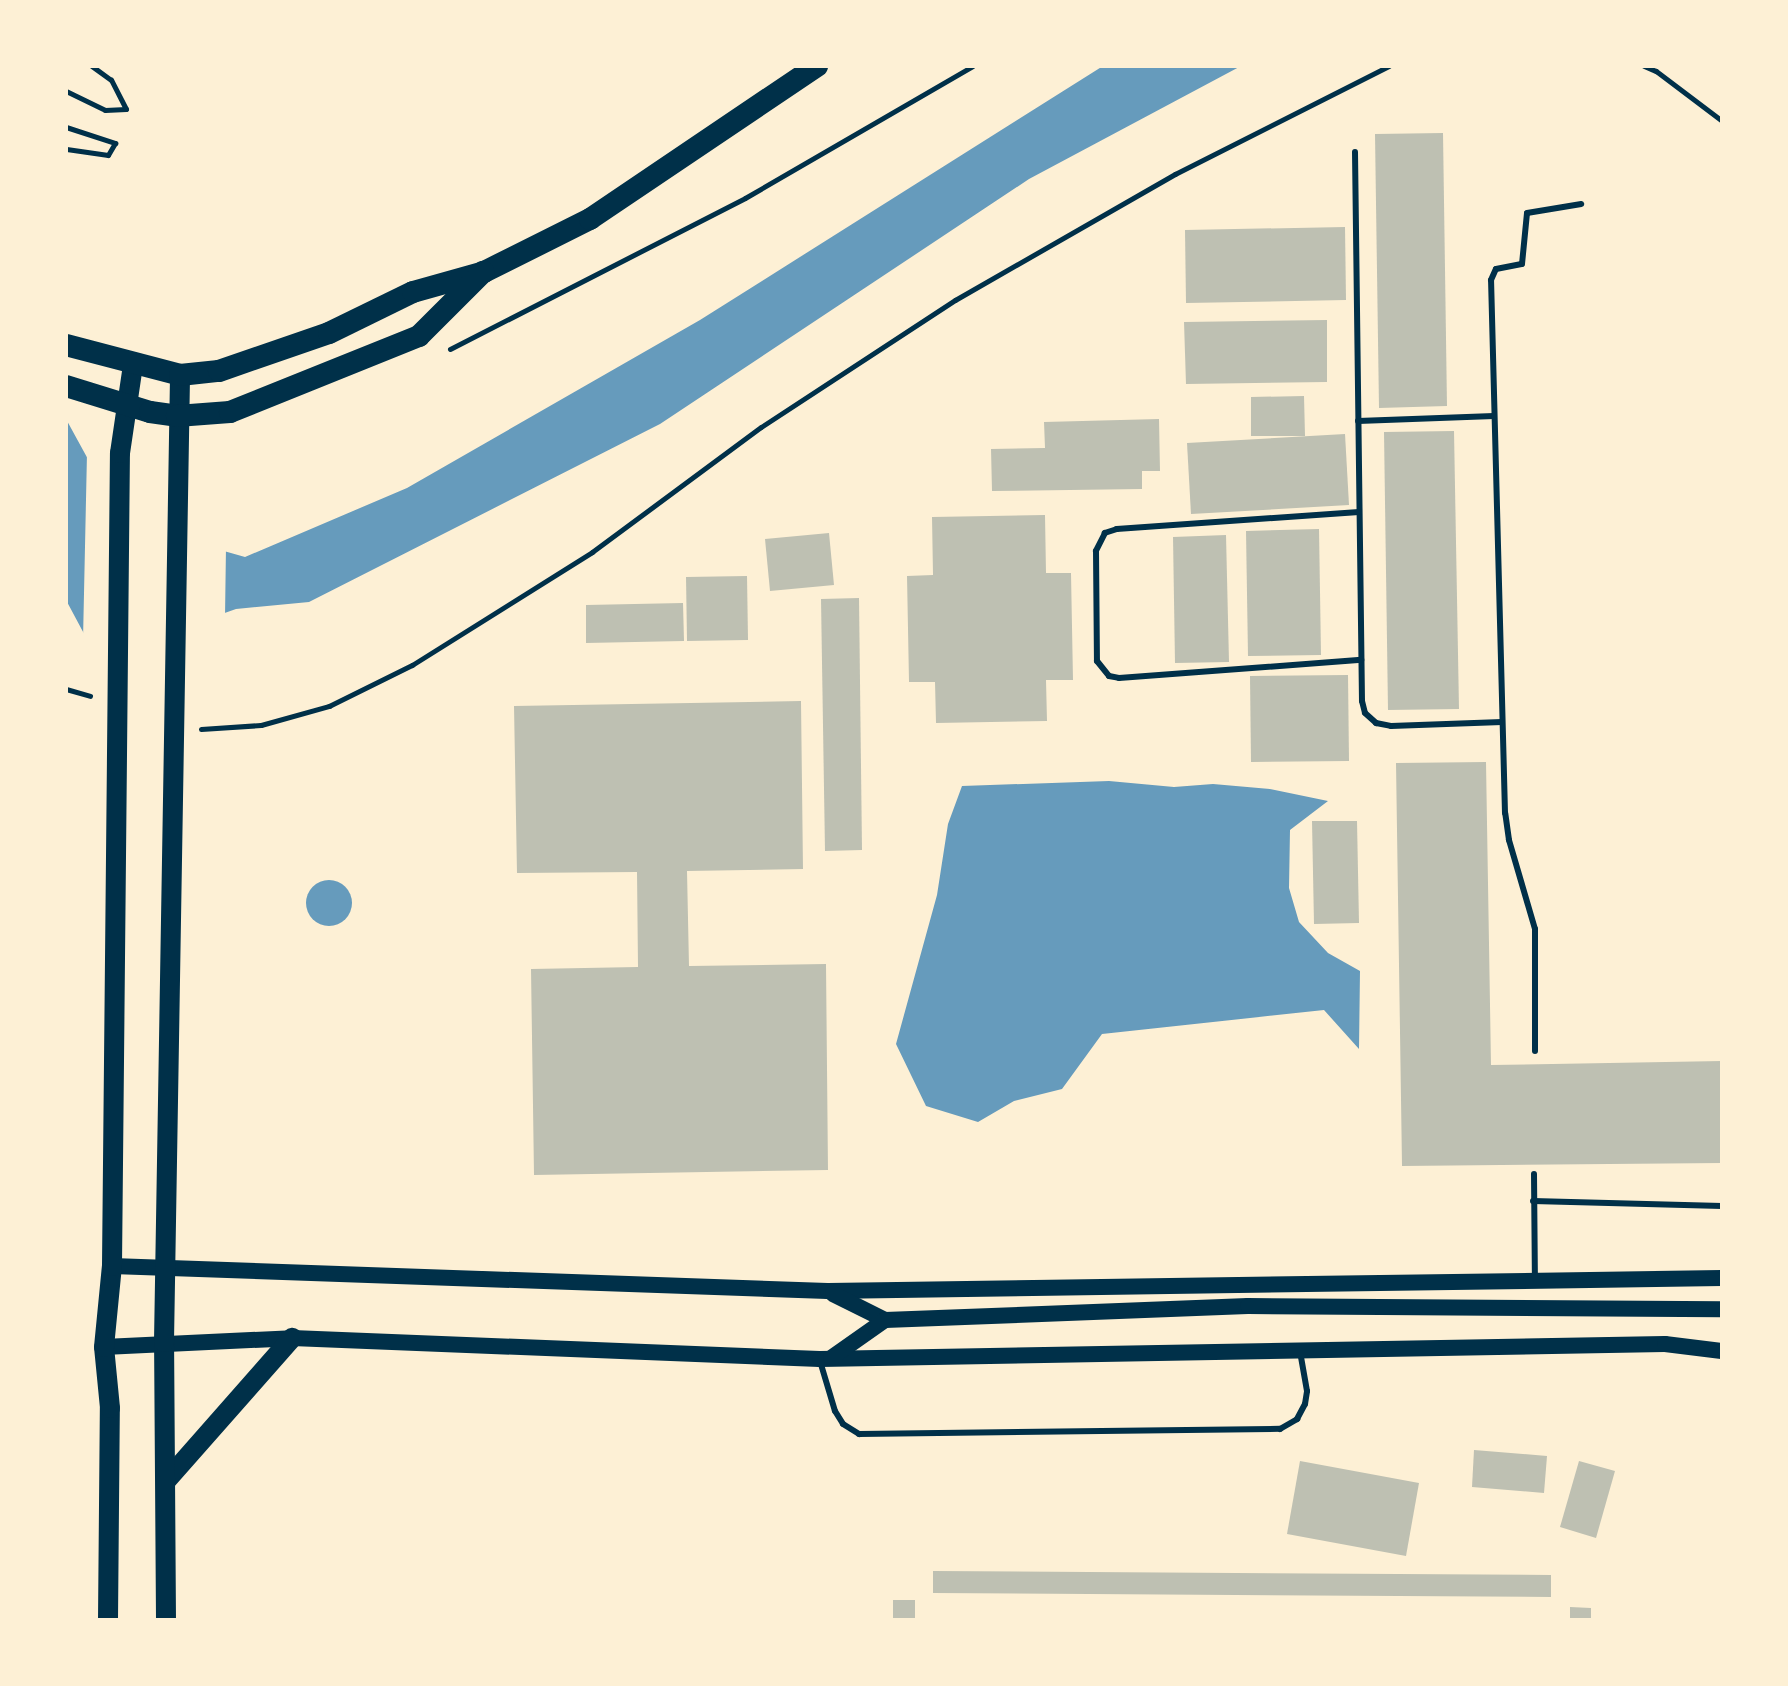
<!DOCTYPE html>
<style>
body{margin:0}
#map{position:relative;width:1788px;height:1686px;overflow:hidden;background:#fdf0d5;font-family:"Work Sans",sans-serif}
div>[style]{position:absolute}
.water>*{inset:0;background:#669bbc}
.round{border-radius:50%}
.pier>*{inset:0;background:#fdf0d5}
.building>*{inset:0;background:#bec0b2}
.path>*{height:5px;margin:-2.5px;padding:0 2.5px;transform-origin:2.5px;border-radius:2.5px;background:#003049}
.service>*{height:6px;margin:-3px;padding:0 3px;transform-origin:3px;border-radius:3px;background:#003049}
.secondary>*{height:16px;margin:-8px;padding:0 8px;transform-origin:8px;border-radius:8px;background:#003049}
.primary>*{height:20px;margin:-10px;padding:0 10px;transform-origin:10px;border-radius:10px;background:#003049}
.trunk>*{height:22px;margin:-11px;padding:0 11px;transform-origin:11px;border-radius:11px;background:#003049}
span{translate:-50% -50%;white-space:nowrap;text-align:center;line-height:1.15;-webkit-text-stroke:7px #fdf0d5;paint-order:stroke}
.frame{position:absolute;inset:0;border:68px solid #fdf0d5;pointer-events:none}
</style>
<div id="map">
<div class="water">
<i style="clip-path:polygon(1103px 66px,1241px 66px,1029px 179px,660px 424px,309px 602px,236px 609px,97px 658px,66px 600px,66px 419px,89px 461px,97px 515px,245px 557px,407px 488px,700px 320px)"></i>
<i style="clip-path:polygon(1109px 781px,1174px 787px,1213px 784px,1270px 789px,1328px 801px,1290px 830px,1289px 888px,1299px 922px,1328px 953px,1360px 971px,1359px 1049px,1324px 1010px,1102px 1034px,1062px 1089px,1014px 1101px,978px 1122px,926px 1106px,896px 1044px,937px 895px,948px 824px,962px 786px)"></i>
<i class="round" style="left:306px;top:880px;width:46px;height:46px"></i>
</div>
<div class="pier">
<i style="clip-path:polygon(87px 453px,92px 460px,100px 512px,226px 547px,225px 617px,94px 661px,83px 640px)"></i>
</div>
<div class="building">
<i style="clip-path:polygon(1443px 133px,1447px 406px,1379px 408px,1375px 134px)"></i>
<i style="clip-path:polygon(1345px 227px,1346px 300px,1186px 303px,1185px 230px)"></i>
<i style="clip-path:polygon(1327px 320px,1327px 382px,1186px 384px,1184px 322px)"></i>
<i style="clip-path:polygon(1304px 396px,1305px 436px,1251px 436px,1251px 397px)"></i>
<i style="clip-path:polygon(1159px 419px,1160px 471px,1142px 471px,1142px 489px,992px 491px,991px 449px,1045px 448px,1044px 422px)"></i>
<i style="clip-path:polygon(1454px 431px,1459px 709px,1388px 710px,1384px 432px)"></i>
<i style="clip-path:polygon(1345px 434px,1349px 505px,1191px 514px,1187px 443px)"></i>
<i style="clip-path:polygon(1045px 515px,1046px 573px,1071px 573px,1073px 680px,1046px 680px,1047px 721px,936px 723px,935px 682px,909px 682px,907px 576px,933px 575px,932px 517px)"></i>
<i style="clip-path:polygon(1319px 529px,1321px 655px,1248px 656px,1246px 531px)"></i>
<i style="clip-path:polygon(829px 533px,834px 585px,770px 591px,765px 539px)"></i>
<i style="clip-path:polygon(1226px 535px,1229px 662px,1175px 663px,1173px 537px)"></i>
<i style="clip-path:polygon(747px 576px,748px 640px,687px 641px,686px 577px)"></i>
<i style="clip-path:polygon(859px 598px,862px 850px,825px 851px,821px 599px)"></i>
<i style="clip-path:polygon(683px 603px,684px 641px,586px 643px,586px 605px)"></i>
<i style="clip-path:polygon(1348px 675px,1349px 761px,1251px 762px,1250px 676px)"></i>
<i style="clip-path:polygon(801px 701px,803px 869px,687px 871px,689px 966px,826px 964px,828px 1170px,534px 1175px,531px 969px,638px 967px,637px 872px,517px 873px,514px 706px)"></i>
<i style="clip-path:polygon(1486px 762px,1491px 1065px,1722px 1061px,1722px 1163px,1402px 1166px,1396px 763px)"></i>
<i style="clip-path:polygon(1312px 821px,1357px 821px,1359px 923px,1314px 924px)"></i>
<i style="clip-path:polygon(1474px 1450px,1547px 1456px,1544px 1493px,1472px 1487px)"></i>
<i style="clip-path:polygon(1300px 1461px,1419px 1483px,1406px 1556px,1287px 1534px)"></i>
<i style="clip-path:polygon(1579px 1461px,1615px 1471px,1596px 1538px,1560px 1527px)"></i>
<i style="clip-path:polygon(933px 1571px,1551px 1575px,1551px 1597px,933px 1593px)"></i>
<i style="clip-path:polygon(893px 1600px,915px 1600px,915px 1620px,893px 1620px)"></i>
<i style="clip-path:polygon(1570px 1607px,1591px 1608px,1591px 1620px,1570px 1620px)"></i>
</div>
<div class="path">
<i style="left:1644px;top:66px;width:13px;rotate:23deg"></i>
<i style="left:1656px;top:71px;width:83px;rotate:37.1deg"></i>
<i style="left:66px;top:91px;width:43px;rotate:26deg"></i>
<i style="left:105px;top:110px;width:21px;rotate:-3deg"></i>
<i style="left:126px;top:109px;width:33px;rotate:-117deg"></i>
<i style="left:111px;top:80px;width:24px;rotate:-144deg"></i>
<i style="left:66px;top:127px;width:52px;rotate:18.1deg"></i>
<i style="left:115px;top:143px;width:14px;rotate:120deg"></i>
<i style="left:108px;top:155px;width:42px;rotate:-171.9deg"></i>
<i style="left:450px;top:349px;width:331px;rotate:-27.1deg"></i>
<i style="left:745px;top:198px;width:263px;rotate:-30.1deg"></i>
<i style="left:66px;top:689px;width:25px;rotate:16deg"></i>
<i style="left:201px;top:729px;width:60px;rotate:-3.8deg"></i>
<i style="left:261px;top:725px;width:71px;rotate:-15.6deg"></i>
<i style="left:329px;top:706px;width:93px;rotate:-26.3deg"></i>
<i style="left:412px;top:665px;width:213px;rotate:-32.1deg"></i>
<i style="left:592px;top:552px;width:210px;rotate:-36.5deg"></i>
<i style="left:761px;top:427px;width:232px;rotate:-33.2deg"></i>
<i style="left:955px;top:300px;width:254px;rotate:-29.8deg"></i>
<i style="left:1175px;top:174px;width:240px;rotate:-26.8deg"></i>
</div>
<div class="service">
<i style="left:1355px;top:152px;width:549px;rotate:89.27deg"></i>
<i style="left:1362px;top:701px;width:12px;rotate:76deg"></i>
<i style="left:1365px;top:713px;width:15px;rotate:42deg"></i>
<i style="left:1376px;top:723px;width:15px;rotate:11deg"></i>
<i style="left:1391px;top:726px;width:111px;rotate:-2.1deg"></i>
<i style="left:1358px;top:421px;width:136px;rotate:-2.1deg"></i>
<i style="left:1359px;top:512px;width:243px;rotate:176deg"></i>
<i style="left:1117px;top:529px;width:13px;rotate:162deg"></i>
<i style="left:1105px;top:533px;width:20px;rotate:117deg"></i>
<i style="left:1096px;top:551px;width:110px;rotate:89.5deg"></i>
<i style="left:1097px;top:661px;width:19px;rotate:51deg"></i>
<i style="left:1109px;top:676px;width:10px;rotate:11deg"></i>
<i style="left:1119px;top:678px;width:243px;rotate:-4.3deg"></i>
<i style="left:1535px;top:1051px;width:122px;rotate:-90deg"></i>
<i style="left:1535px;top:929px;width:93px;rotate:-106.3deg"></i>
<i style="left:1509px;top:840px;width:27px;rotate:-98deg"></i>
<i style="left:1505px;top:813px;width:533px;rotate:-91.5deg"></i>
<i style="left:1491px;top:280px;width:12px;rotate:-66deg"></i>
<i style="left:1496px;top:269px;width:26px;rotate:-11deg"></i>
<i style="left:1522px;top:264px;width:51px;rotate:-84.4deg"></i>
<i style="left:1527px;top:213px;width:55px;rotate:-9.5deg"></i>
<i style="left:1534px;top:1174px;width:105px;rotate:89.5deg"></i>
<i style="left:1533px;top:1201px;width:189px;rotate:1.5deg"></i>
<i style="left:820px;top:1361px;width:52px;rotate:73.3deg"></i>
<i style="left:835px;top:1411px;width:15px;rotate:58deg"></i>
<i style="left:843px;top:1424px;width:19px;rotate:32deg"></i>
<i style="left:859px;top:1434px;width:421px;rotate:-0.7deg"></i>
<i style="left:1280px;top:1429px;width:20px;rotate:-30deg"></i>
<i style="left:1297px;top:1419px;width:17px;rotate:-62deg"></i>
<i style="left:1305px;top:1404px;width:13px;rotate:-81deg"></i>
<i style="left:1307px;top:1391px;width:40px;rotate:-100deg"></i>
</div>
<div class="secondary">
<i style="left:112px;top:1266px;width:716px;rotate:2deg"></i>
<i style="left:828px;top:1291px;width:894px;rotate:-0.83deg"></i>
<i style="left:833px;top:1294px;width:58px;rotate:26.6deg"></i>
<i style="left:885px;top:1320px;width:363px;rotate:-2.2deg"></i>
<i style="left:1248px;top:1306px;width:474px;rotate:0.4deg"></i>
<i style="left:104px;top:1347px;width:188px;rotate:-2.7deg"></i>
<i style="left:292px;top:1338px;width:528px;rotate:2.28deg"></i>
<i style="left:820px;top:1359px;width:845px;rotate:-1.02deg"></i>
<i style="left:1665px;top:1344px;width:57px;rotate:7deg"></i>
<i style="left:831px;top:1358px;width:66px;rotate:-35.1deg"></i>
</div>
<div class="primary">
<i style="left:166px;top:1481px;width:191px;rotate:-48.6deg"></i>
<i style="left:108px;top:1620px;width:212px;rotate:-89.5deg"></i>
<i style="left:110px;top:1408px;width:61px;rotate:-95.6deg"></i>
<i style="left:104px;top:1347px;width:81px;rotate:-84.4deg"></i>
<i style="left:112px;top:1266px;width:813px;rotate:-89.44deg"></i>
<i style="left:120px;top:453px;width:89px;rotate:-81.6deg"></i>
<i style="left:166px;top:1620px;width:278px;rotate:-90.4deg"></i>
<i style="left:164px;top:1342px;width:967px;rotate:-89.05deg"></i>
</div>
<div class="trunk">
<i style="left:66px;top:345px;width:118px;rotate:14.7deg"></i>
<i style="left:180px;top:375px;width:39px;rotate:-6deg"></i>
<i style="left:219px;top:371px;width:116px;rotate:-19.1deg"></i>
<i style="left:329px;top:333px;width:93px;rotate:-26deg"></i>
<i style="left:413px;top:292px;width:74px;rotate:-15.7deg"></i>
<i style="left:484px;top:272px;width:119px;rotate:-26.6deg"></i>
<i style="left:590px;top:219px;width:274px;rotate:-34deg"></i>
<i style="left:66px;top:386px;width:88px;rotate:17.2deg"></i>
<i style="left:150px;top:412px;width:27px;rotate:8deg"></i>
<i style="left:177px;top:416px;width:53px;rotate:-4.3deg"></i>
<i style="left:230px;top:412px;width:204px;rotate:-21.9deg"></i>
<i style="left:419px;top:336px;width:91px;rotate:-45deg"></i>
</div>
<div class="frame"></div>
</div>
